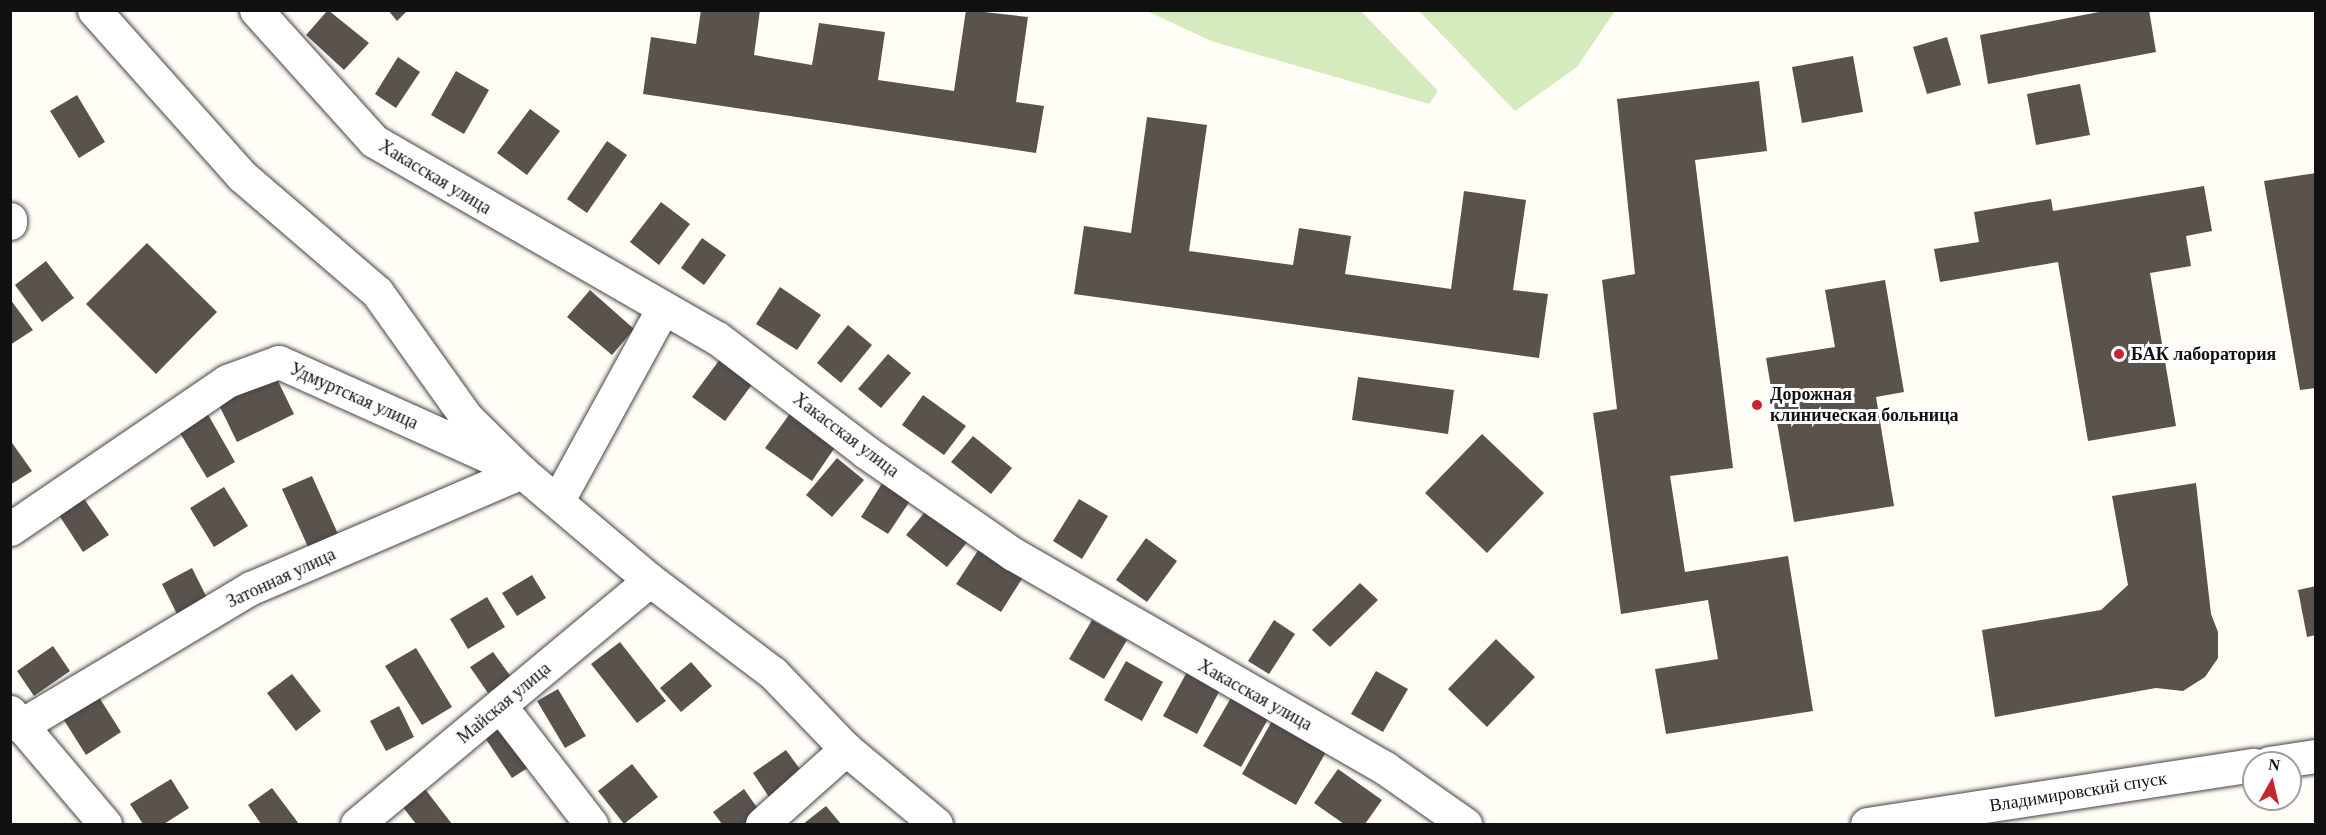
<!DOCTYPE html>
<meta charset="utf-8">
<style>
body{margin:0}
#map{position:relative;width:2326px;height:835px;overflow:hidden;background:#fffdf5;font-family:Georgia,serif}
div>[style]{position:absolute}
.green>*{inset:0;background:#d5ebbd}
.building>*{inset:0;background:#5a524d}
.roads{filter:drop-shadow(0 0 2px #444) drop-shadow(0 0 2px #444)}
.minor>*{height:33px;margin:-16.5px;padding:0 16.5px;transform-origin:16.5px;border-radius:16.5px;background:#fff}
.dots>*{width:16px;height:16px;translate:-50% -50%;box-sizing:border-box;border:3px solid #fff;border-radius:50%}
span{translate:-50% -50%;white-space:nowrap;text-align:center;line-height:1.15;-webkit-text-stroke:6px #fff;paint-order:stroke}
.street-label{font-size:18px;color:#111}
.poi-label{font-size:18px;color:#111;font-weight:700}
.left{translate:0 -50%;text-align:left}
.frame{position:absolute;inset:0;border:12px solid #111;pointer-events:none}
.north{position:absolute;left:2242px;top:751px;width:60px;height:60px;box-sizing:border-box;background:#fff;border:2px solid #a0a0a0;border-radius:50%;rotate:8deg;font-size:16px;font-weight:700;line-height:24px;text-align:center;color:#111}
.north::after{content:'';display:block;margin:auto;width:21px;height:27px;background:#c4262e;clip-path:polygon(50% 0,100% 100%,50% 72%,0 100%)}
</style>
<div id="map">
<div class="green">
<i style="clip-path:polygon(1147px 11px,1361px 11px,1438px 91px,1429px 104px,1211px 41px)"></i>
<i style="clip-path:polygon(1419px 11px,1615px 11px,1577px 67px,1515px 111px)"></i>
</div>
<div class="building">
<i style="clip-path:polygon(328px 10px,369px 43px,344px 70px,306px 35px)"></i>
<i style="clip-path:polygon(388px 10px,408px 10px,397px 21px)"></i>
<i style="clip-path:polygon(701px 10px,760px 10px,754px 55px,812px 65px,819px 23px,885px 32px,878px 80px,954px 91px,966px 10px,1028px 17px,1016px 102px,1044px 106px,1036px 153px,643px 94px,651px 37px,696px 44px)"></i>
<i style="clip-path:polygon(2109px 10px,2149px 10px,2156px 52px,1988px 84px,1980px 35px)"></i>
<i style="clip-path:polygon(1947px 37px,1961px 85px,1927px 94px,1913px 47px)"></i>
<i style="clip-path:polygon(1853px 56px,1863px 112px,1802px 123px,1792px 67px)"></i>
<i style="clip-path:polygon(398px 57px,420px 72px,396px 108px,375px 94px)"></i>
<i style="clip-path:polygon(456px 71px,489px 90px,464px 134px,431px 115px)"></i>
<i style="clip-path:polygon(1759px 81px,1767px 151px,1695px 160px,1733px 468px,1670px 476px,1685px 572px,1788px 556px,1813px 711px,1666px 734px,1655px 669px,1718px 659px,1708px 600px,1621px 614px,1593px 413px,1617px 409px,1602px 280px,1635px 274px,1617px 99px)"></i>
<i style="clip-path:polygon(2080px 84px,2090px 135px,2036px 145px,2027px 94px)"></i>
<i style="clip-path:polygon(77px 95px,105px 142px,79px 158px,50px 111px)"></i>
<i style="clip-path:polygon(530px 109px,560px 131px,527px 175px,497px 153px)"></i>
<i style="clip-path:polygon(1147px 117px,1207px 125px,1189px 251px,1293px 265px,1299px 228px,1351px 236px,1345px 274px,1451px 289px,1464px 191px,1526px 200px,1513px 290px,1548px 294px,1539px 358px,1074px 294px,1084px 226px,1131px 233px)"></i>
<i style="clip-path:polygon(607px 141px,627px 155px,587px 213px,567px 199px)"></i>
<i style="clip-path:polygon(2316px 173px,2316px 388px,2300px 390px,2264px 181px)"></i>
<i style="clip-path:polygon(2204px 186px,2212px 231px,2186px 236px,2191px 266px,2150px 273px,2176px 426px,2088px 441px,2058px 262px,1940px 282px,1934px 249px,1979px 242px,1974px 212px,2051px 199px,2053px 211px)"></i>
<i style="clip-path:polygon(661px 202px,690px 224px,659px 265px,630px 242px)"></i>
<i style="clip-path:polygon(702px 238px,726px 255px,704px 285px,681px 268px)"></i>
<i style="clip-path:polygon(147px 243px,217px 312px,156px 374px,86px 304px)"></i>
<i style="clip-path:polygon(46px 261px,74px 298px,42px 322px,15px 285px)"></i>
<i style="clip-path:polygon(1885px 280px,1904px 392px,1876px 397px,1894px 506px,1794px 522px,1766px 358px,1835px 347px,1825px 290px)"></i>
<i style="clip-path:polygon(780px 287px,821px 315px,797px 350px,756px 324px)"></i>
<i style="clip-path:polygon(590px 290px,634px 329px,612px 355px,567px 317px)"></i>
<i style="clip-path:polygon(10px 299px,33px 330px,10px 345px)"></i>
<i style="clip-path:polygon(848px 325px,872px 345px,841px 383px,817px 363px)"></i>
<i style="clip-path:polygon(888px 354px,911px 373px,881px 408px,858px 389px)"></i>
<i style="clip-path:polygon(723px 355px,756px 379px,725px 421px,692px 397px)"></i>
<i style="clip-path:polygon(275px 375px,294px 414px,237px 442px,218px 403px)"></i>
<i style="clip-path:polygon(1358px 377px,1454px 390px,1448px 434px,1352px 420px)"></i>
<i style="clip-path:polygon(923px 395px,966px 426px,944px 455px,902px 425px)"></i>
<i style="clip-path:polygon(794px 408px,840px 440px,812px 481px,765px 448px)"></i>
<i style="clip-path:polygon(206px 411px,235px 462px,207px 478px,177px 428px)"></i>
<i style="clip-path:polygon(1482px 434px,1544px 493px,1487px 553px,1425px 493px)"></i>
<i style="clip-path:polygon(973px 436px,1012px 468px,991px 494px,951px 462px)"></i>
<i style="clip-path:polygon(10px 440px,32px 471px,10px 485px)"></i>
<i style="clip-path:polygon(837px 458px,864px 480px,832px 517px,806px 495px)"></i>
<i style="clip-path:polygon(312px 476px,338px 534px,308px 547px,282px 489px)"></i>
<i style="clip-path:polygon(886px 477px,914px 495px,888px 534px,861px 517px)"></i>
<i style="clip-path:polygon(2196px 483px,2211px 614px,2218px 632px,2218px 658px,2205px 677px,2183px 691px,2156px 688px,1995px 717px,1982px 630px,2101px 610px,2128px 585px,2112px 496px)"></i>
<i style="clip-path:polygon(224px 487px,248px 526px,214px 547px,190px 508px)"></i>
<i style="clip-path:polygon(78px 490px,109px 535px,83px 552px,53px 506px)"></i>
<i style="clip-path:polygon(1079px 499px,1108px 516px,1082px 559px,1053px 541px)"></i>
<i style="clip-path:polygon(929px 507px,969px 540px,947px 567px,906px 535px)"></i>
<i style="clip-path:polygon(1146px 538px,1177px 561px,1147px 602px,1116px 580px)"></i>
<i style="clip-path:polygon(981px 546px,1025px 574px,1001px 612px,956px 584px)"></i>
<i style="clip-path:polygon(192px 568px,207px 598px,177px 614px,162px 584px)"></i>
<i style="clip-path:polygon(532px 575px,546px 598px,517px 616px,502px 593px)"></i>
<i style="clip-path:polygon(1360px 583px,1378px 600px,1330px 647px,1312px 630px)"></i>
<i style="clip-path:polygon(2316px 586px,2316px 635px,2307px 637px,2298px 590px)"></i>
<i style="clip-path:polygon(487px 597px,505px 627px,468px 649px,450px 619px)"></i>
<i style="clip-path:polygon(1092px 620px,1127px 640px,1104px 679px,1069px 659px)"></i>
<i style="clip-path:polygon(1274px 620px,1295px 634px,1269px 674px,1248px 661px)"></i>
<i style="clip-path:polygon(1496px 639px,1535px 677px,1487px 727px,1448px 689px)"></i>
<i style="clip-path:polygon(620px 642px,666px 701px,637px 723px,591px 664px)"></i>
<i style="clip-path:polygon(53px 646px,70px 671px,34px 696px,17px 671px)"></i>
<i style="clip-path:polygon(416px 648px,452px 707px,422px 725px,385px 666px)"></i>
<i style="clip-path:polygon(493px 652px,511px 677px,488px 693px,470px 667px)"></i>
<i style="clip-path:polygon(1126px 661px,1163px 682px,1142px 721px,1104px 700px)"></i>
<i style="clip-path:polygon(691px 662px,712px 686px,681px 712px,660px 688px)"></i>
<i style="clip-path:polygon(1188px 670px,1221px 688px,1197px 734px,1163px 716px)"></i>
<i style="clip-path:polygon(1376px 671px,1408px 689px,1383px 732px,1351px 714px)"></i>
<i style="clip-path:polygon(292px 674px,321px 711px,296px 731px,267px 693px)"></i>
<i style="clip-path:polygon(558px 689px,586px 736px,565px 748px,537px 701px)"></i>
<i style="clip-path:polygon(1235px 691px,1272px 712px,1241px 767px,1203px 746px)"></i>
<i style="clip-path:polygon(97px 694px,121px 732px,86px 755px,62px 717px)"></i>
<i style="clip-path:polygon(399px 706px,414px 737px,386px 751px,370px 721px)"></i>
<i style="clip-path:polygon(510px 713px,540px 760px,512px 778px,481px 732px)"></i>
<i style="clip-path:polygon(1272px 721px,1326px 752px,1296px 805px,1242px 774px)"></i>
<i style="clip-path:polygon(786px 750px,805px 776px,771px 800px,753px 773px)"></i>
<i style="clip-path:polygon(632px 764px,658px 797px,624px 824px,598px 791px)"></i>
<i style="clip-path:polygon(1338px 769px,1382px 800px,1365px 824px,1344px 824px,1314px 803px)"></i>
<i style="clip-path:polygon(171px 779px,189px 808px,164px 824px,143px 824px,130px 804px)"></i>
<i style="clip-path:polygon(272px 788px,299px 824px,261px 824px,248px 805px)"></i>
<i style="clip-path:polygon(425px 789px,452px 824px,416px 824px,402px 806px)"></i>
<i style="clip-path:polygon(744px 789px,765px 819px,757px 824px,722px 824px,713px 812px)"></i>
<i style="clip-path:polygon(826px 806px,841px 824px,803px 824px)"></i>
</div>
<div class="roads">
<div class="minor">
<i style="left:94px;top:10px;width:222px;rotate:48.3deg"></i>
<i style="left:242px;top:176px;width:178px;rotate:40.7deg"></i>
<i style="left:377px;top:292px;width:153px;rotate:54.5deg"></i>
<i style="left:466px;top:417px;width:78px;rotate:44.5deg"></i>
<i style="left:522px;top:472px;width:167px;rotate:40.2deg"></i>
<i style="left:650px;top:580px;width:154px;rotate:37.1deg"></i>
<i style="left:773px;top:673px;width:105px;rotate:46.2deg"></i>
<i style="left:846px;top:749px;width:117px;rotate:39.8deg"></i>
<i style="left:256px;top:10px;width:176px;rotate:48deg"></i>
<i style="left:374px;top:141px;width:396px;rotate:29.9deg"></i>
<i style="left:717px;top:338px;width:188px;rotate:37.4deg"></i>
<i style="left:866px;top:452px;width:179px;rotate:34.8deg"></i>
<i style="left:1013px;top:554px;width:429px;rotate:29.9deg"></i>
<i style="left:1385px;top:768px;width:98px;rotate:35deg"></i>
<i style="left:10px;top:219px;width:4px;rotate:90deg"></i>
<i style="left:558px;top:500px;width:219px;rotate:-61.3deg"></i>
<i style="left:10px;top:529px;width:263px;rotate:-34.3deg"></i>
<i style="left:227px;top:381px;width:55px;rotate:-20.1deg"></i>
<i style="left:279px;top:362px;width:243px;rotate:24.2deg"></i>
<i style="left:501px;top:707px;width:148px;rotate:52.4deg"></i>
<i style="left:10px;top:712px;width:147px;rotate:49.7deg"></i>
<i style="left:20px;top:726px;width:269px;rotate:-30.9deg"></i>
<i style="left:251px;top:588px;width:295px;rotate:-23.2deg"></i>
<i style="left:2269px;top:763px;width:48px;rotate:-8.5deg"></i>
<i style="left:357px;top:824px;width:381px;rotate:-39.8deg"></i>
<i style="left:762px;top:824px;width:113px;rotate:-41.8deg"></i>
<i style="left:1867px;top:824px;width:391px;rotate:-8.7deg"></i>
</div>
</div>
<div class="dots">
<i style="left:2119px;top:354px;background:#c4262e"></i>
<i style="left:1757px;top:405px;background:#c4262e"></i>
</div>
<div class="street-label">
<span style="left:435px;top:177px;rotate:31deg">Хакасская улица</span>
<span style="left:354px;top:396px;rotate:24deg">Удмуртская улица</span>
<span style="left:846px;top:435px;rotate:37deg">Хакасская улица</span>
<span style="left:281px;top:578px;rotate:-25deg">Затонная улица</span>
<span style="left:1255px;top:695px;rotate:29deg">Хакасская улица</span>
<span style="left:504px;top:703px;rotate:-40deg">Майская улица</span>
<span style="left:2078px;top:792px;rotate:-9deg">Владимировский спуск</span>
</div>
<div class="poi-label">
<span class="left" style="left:2131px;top:354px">БАК лаборатория</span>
<span class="left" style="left:1770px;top:405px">Дорожная<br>клиническая больница</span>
</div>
<div class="frame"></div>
<div class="north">N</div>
</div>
